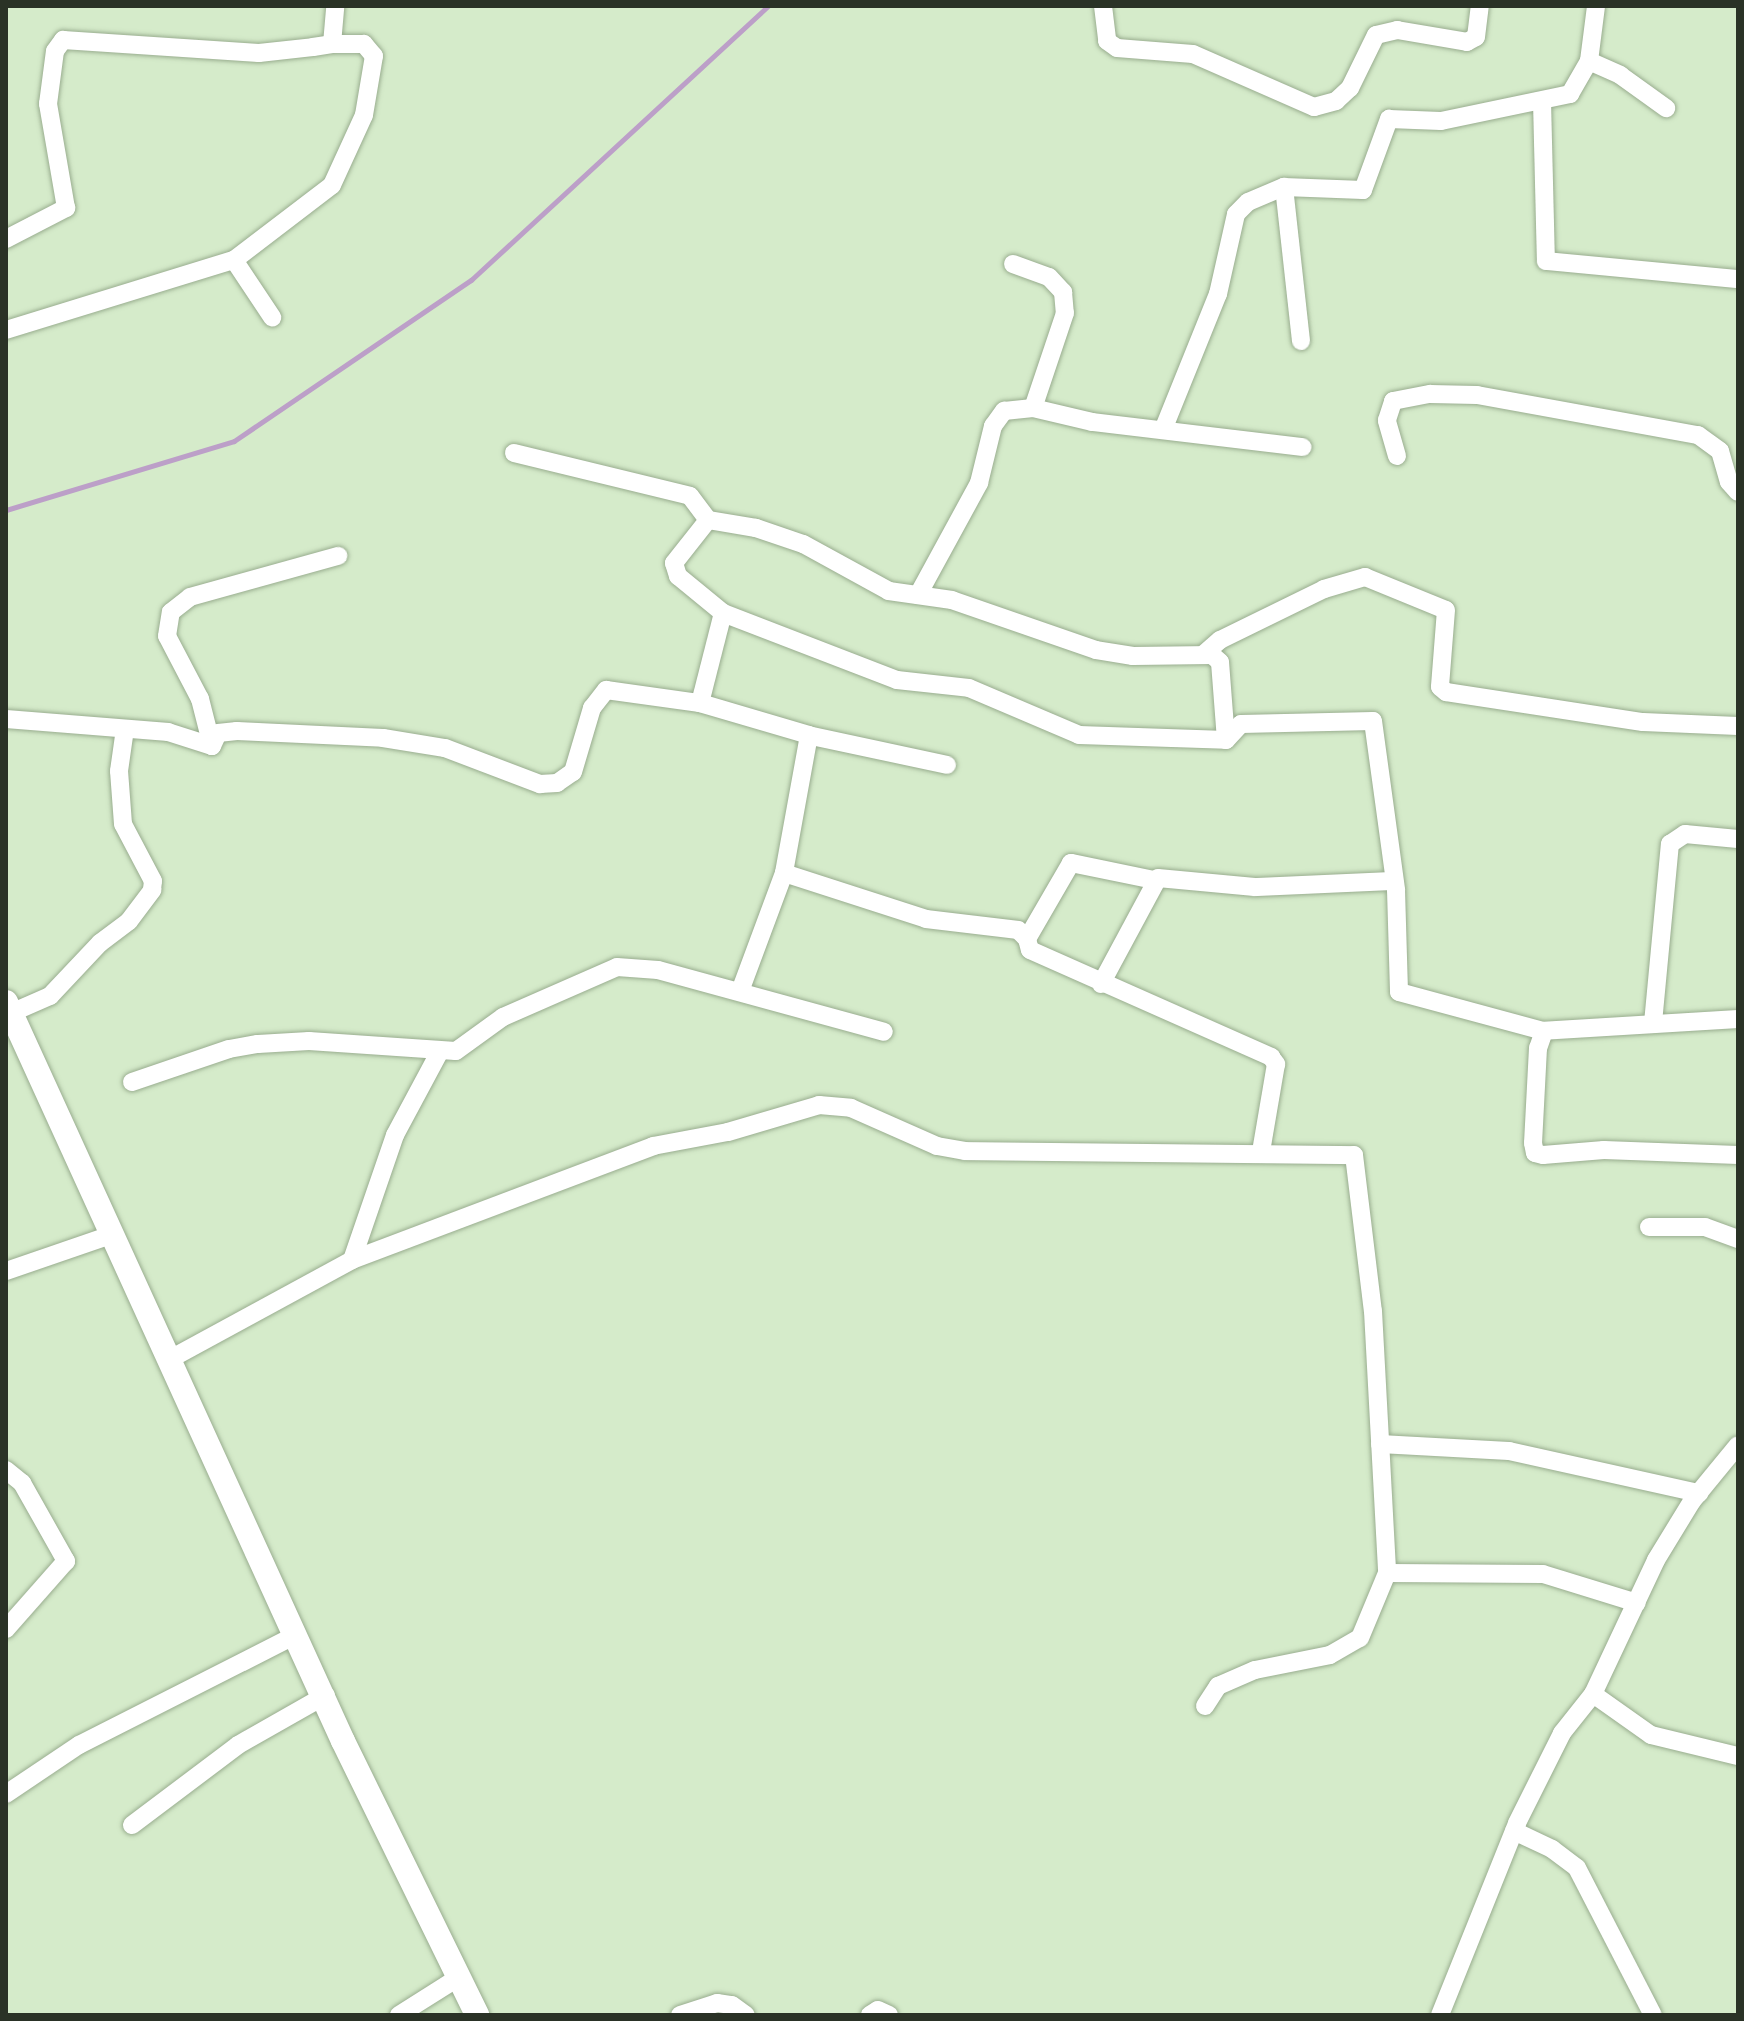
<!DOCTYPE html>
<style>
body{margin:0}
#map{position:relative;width:1744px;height:2021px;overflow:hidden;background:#d5ebca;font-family:"Asap Condensed",sans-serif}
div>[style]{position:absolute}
.stream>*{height:5px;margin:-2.5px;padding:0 2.5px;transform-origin:2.5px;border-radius:2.5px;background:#bc9fc8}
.roads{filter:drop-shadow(0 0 2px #99ad8f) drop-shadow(0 0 2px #99ad8f)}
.minor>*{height:18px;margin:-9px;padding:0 9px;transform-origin:9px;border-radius:9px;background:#fff}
.major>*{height:24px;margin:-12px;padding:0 12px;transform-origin:12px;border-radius:12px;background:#fff}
span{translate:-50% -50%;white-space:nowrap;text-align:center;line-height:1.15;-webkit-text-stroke:8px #e2f8d7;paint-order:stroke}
.frame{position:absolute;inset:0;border:8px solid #2a3226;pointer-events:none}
</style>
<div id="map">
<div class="stream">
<i style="left:6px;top:510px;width:238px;rotate:-16.8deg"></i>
<i style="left:234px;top:441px;width:287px;rotate:-34.2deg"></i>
<i style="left:471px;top:280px;width:404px;rotate:-42.7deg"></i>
</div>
<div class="roads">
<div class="minor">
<i style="left:1103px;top:6px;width:35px;rotate:83deg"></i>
<i style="left:1107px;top:41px;width:12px;rotate:35deg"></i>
<i style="left:1117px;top:48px;width:76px;rotate:4.5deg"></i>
<i style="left:1193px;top:54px;width:132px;rotate:23.7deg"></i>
<i style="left:1314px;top:107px;width:23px;rotate:-15deg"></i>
<i style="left:1336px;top:101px;width:19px;rotate:-43deg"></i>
<i style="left:1350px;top:88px;width:59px;rotate:-63.9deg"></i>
<i style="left:1376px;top:35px;width:22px;rotate:-13deg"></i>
<i style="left:1397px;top:30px;width:71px;rotate:9.7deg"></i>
<i style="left:1467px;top:42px;width:10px;rotate:-29deg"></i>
<i style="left:1476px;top:37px;width:31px;rotate:-83deg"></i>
<i style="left:1589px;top:61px;width:34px;rotate:24deg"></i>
<i style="left:1620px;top:75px;width:57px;rotate:35.7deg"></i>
<i style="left:1542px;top:101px;width:160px;rotate:88.6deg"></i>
<i style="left:1546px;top:261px;width:193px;rotate:5.4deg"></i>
<i style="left:1284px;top:187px;width:155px;rotate:83.7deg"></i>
<i style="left:6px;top:239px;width:68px;rotate:-27.3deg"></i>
<i style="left:66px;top:208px;width:106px;rotate:-99.8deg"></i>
<i style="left:48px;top:104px;width:53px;rotate:-82.5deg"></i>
<i style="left:55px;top:51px;width:14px;rotate:-54deg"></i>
<i style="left:63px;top:40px;width:196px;rotate:3.8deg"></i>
<i style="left:259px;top:53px;width:54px;rotate:-6.3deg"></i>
<i style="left:313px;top:47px;width:19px;rotate:-9deg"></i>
<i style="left:332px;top:44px;width:38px;rotate:-85deg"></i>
<i style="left:234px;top:260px;width:69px;rotate:56.3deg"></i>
<i style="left:1013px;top:264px;width:38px;rotate:20deg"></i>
<i style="left:1049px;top:277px;width:21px;rotate:47deg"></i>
<i style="left:1063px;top:292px;width:21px;rotate:85deg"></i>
<i style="left:1065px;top:313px;width:100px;rotate:108.6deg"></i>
<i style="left:6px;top:330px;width:239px;rotate:-17.1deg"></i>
<i style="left:234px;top:260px;width:123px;rotate:-37.4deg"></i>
<i style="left:332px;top:185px;width:77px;rotate:-65.4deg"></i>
<i style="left:364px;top:115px;width:60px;rotate:-80.4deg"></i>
<i style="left:374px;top:56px;width:16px;rotate:-130deg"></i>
<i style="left:364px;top:44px;width:32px;rotate:180deg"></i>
<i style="left:1163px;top:430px;width:147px;rotate:-68deg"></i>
<i style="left:1218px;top:294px;width:82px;rotate:-77.3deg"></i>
<i style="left:1236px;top:214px;width:17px;rotate:-45deg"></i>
<i style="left:1248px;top:202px;width:39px;rotate:-23deg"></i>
<i style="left:1284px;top:187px;width:79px;rotate:2.2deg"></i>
<i style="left:1363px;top:190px;width:76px;rotate:-69.9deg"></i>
<i style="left:1389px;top:119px;width:52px;rotate:2.2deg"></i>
<i style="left:1441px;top:121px;width:132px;rotate:-11.8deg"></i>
<i style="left:1570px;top:94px;width:38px;rotate:-60deg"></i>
<i style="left:1589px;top:61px;width:55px;rotate:-82.7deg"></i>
<i style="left:514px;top:453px;width:181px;rotate:13.7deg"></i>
<i style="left:690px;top:496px;width:30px;rotate:53deg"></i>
<i style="left:1397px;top:456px;width:37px;rotate:-106deg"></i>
<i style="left:1387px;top:420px;width:20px;rotate:-72deg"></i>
<i style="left:1393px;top:401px;width:38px;rotate:-11deg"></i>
<i style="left:1430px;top:394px;width:47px;rotate:1.2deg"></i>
<i style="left:1477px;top:395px;width:225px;rotate:10.3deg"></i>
<i style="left:1698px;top:435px;width:27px;rotate:36deg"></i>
<i style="left:1720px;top:451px;width:32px;rotate:74deg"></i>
<i style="left:1729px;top:482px;width:13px;rotate:48deg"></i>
<i style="left:918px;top:595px;width:128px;rotate:-61.4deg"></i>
<i style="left:979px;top:483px;width:59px;rotate:-76.2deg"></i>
<i style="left:993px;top:426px;width:19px;rotate:-54deg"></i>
<i style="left:1004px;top:411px;width:29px;rotate:-6deg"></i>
<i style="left:1033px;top:408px;width:61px;rotate:13.3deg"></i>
<i style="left:1092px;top:422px;width:212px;rotate:6.8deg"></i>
<i style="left:1205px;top:653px;width:20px;rotate:-41deg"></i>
<i style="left:1220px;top:640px;width:116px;rotate:-26.1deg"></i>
<i style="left:1324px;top:589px;width:43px;rotate:-16.3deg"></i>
<i style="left:1365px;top:577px;width:87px;rotate:22.2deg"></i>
<i style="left:1446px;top:610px;width:77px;rotate:94.5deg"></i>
<i style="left:1440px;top:687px;width:8px;rotate:40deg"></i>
<i style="left:1446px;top:692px;width:199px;rotate:8.7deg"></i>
<i style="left:1643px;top:722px;width:95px;rotate:2.4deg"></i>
<i style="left:700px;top:703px;width:93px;rotate:-75.7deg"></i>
<i style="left:6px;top:719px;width:163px;rotate:4.6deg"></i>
<i style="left:168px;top:732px;width:46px;rotate:17.7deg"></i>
<i style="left:212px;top:746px;width:14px;rotate:-65deg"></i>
<i style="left:218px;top:733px;width:19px;rotate:-6deg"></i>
<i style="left:237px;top:731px;width:146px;rotate:2.7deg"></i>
<i style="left:383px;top:738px;width:63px;rotate:9.2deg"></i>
<i style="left:445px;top:748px;width:102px;rotate:20.8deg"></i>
<i style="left:540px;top:784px;width:17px;rotate:-3deg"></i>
<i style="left:557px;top:783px;width:19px;rotate:-35deg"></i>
<i style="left:573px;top:772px;width:67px;rotate:-73.5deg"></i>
<i style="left:592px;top:708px;width:23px;rotate:-52deg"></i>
<i style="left:606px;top:690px;width:95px;rotate:7.9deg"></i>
<i style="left:700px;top:703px;width:114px;rotate:16.4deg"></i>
<i style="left:809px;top:735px;width:140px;rotate:100.3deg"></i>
<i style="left:784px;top:873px;width:126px;rotate:110.4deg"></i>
<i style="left:812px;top:736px;width:138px;rotate:12.1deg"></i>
<i style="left:1226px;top:740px;width:78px;rotate:-94.4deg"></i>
<i style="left:1220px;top:662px;width:11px;rotate:-139deg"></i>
<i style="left:1212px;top:655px;width:79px;rotate:179.3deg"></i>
<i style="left:1133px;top:656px;width:37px;rotate:-171deg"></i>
<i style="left:1096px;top:650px;width:152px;rotate:-160.9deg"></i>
<i style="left:952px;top:600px;width:64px;rotate:-171.9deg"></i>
<i style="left:889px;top:591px;width:98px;rotate:-151.3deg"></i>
<i style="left:803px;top:544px;width:50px;rotate:-161.2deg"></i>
<i style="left:756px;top:528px;width:49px;rotate:-170.5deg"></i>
<i style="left:708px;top:520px;width:55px;rotate:128.3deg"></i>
<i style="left:674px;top:563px;width:14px;rotate:73deg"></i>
<i style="left:678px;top:576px;width:58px;rotate:39.4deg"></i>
<i style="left:723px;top:613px;width:186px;rotate:21.1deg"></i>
<i style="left:897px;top:680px;width:72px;rotate:6.3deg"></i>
<i style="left:969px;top:688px;width:120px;rotate:23.1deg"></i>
<i style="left:1079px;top:735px;width:147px;rotate:1.9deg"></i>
<i style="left:1226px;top:740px;width:22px;rotate:-47deg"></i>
<i style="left:1241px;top:724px;width:132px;rotate:-1.3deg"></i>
<i style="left:1373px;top:721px;width:171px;rotate:82.2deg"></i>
<i style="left:1396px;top:890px;width:102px;rotate:88.3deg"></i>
<i style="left:1399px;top:992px;width:150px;rotate:15.1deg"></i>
<i style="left:212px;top:746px;width:49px;rotate:-104.3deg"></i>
<i style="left:200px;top:699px;width:71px;rotate:-117.6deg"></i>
<i style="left:167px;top:636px;width:24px;rotate:-81deg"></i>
<i style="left:171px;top:612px;width:24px;rotate:-38deg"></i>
<i style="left:190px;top:597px;width:154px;rotate:-15.5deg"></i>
<i style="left:784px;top:873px;width:149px;rotate:17.9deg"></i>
<i style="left:926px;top:919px;width:93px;rotate:6.8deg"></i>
<i style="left:1018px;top:930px;width:13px;rotate:45deg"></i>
<i style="left:1154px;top:880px;width:85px;rotate:-168.4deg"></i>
<i style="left:1071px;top:863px;width:88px;rotate:120.1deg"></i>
<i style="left:1027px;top:939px;width:11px;rotate:75deg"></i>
<i style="left:1030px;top:950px;width:264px;rotate:23.9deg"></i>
<i style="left:1271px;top:1057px;width:9px;rotate:54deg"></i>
<i style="left:1276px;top:1064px;width:89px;rotate:99.7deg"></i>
<i style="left:1101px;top:984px;width:120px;rotate:-61.7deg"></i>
<i style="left:1158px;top:878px;width:97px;rotate:5.3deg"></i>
<i style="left:1255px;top:887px;width:139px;rotate:-2.5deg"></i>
<i style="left:11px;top:1013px;width:43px;rotate:-23.6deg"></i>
<i style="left:50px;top:996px;width:73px;rotate:-46.7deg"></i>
<i style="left:100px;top:943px;width:36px;rotate:-37deg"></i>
<i style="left:129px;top:921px;width:39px;rotate:-53deg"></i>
<i style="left:152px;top:890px;width:9px;rotate:-84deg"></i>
<i style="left:153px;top:881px;width:64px;rotate:-117.8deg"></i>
<i style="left:123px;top:824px;width:53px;rotate:-94.3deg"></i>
<i style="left:119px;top:771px;width:42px;rotate:-81.9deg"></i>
<i style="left:1738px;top:1019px;width:194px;rotate:176.5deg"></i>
<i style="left:1544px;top:1031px;width:18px;rotate:109deg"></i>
<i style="left:1538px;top:1048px;width:95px;rotate:93deg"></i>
<i style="left:1533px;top:1143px;width:10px;rotate:79deg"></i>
<i style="left:1535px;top:1153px;width:8px;rotate:14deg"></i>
<i style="left:1543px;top:1155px;width:61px;rotate:-4.7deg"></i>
<i style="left:1604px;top:1150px;width:134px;rotate:2.1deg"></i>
<i style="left:1653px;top:1023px;width:180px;rotate:-84.6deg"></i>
<i style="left:1670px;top:844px;width:18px;rotate:-34deg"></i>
<i style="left:1685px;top:834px;width:53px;rotate:5.4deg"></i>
<i style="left:132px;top:1082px;width:102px;rotate:-18.8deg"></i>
<i style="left:229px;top:1049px;width:29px;rotate:-10deg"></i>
<i style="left:258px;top:1044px;width:51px;rotate:-3.4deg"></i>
<i style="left:309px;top:1041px;width:147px;rotate:3.9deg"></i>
<i style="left:456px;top:1051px;width:58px;rotate:-35.9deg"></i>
<i style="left:503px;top:1017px;width:124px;rotate:-23.7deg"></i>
<i style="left:617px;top:967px;width:41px;rotate:4.2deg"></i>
<i style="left:658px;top:970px;width:234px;rotate:15.3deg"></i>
<i style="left:1649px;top:1227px;width:56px"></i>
<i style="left:1705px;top:1227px;width:35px;rotate:20deg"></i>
<i style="left:352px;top:1260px;width:322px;rotate:-20.7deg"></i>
<i style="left:653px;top:1146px;width:76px;rotate:-10.6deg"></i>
<i style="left:728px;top:1132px;width:95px;rotate:-16.5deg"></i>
<i style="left:819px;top:1105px;width:32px;rotate:5deg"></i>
<i style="left:851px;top:1108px;width:94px;rotate:23.8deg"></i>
<i style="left:937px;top:1146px;width:28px;rotate:10deg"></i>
<i style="left:965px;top:1151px;width:389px;rotate:0.6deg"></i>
<i style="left:1354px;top:1155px;width:157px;rotate:83.1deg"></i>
<i style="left:1373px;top:1311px;width:262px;rotate:86.9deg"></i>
<i style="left:6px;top:1271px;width:108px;rotate:-18.9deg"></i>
<i style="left:170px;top:1359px;width:207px;rotate:-28.5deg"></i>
<i style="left:352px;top:1260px;width:132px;rotate:-71deg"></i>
<i style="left:395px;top:1135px;width:95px;rotate:-61.8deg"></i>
<i style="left:1380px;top:1444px;width:129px;rotate:3.1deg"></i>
<i style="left:1509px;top:1451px;width:195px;rotate:12.5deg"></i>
<i style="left:6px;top:1470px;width:21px;rotate:39deg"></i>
<i style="left:22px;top:1483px;width:90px;rotate:60.6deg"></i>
<i style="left:66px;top:1561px;width:91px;rotate:131.4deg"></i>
<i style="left:1593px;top:1694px;width:71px;rotate:35.3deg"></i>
<i style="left:1651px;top:1735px;width:89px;rotate:13.6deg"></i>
<i style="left:1205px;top:1706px;width:24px;rotate:-57deg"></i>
<i style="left:1218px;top:1686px;width:40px;rotate:-23.4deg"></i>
<i style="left:1255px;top:1670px;width:76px;rotate:-11.3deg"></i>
<i style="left:1330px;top:1655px;width:34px;rotate:-30deg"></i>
<i style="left:1360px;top:1638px;width:70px;rotate:-67.4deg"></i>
<i style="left:1387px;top:1573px;width:156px;rotate:0.4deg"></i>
<i style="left:1543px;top:1574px;width:98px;rotate:17.1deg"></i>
<i style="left:6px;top:1794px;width:88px;rotate:-33.9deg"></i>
<i style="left:79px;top:1745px;width:243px;rotate:-26.9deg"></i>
<i style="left:132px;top:1825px;width:133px;rotate:-37deg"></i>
<i style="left:238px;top:1745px;width:101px;rotate:-29.6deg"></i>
<i style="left:1514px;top:1831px;width:42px;rotate:25.3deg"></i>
<i style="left:1552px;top:1849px;width:31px;rotate:37deg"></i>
<i style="left:1577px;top:1868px;width:165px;rotate:62.7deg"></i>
<i style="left:399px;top:2015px;width:71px;rotate:-32.3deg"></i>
<i style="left:680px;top:2015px;width:39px;rotate:-18deg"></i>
<i style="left:717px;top:2003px;width:15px;rotate:8deg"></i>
<i style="left:732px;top:2005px;width:17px;rotate:36deg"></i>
<i style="left:870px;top:2015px;width:9px;rotate:-32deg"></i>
<i style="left:878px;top:2010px;width:12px;rotate:24deg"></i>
<i style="left:1440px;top:2015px;width:207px;rotate:-68.1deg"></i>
<i style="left:1517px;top:1823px;width:101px;rotate:-63.4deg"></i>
<i style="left:1562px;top:1733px;width:50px;rotate:-51.5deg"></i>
<i style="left:1593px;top:1694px;width:148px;rotate:-64.8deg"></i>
<i style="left:1656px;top:1560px;width:69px;rotate:-58.6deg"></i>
<i style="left:1692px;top:1501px;width:72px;rotate:-50.6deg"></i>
</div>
<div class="major">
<i style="left:6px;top:1002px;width:812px;rotate:65.49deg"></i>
<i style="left:343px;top:1741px;width:305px;rotate:63.9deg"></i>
</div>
</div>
<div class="frame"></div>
</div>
